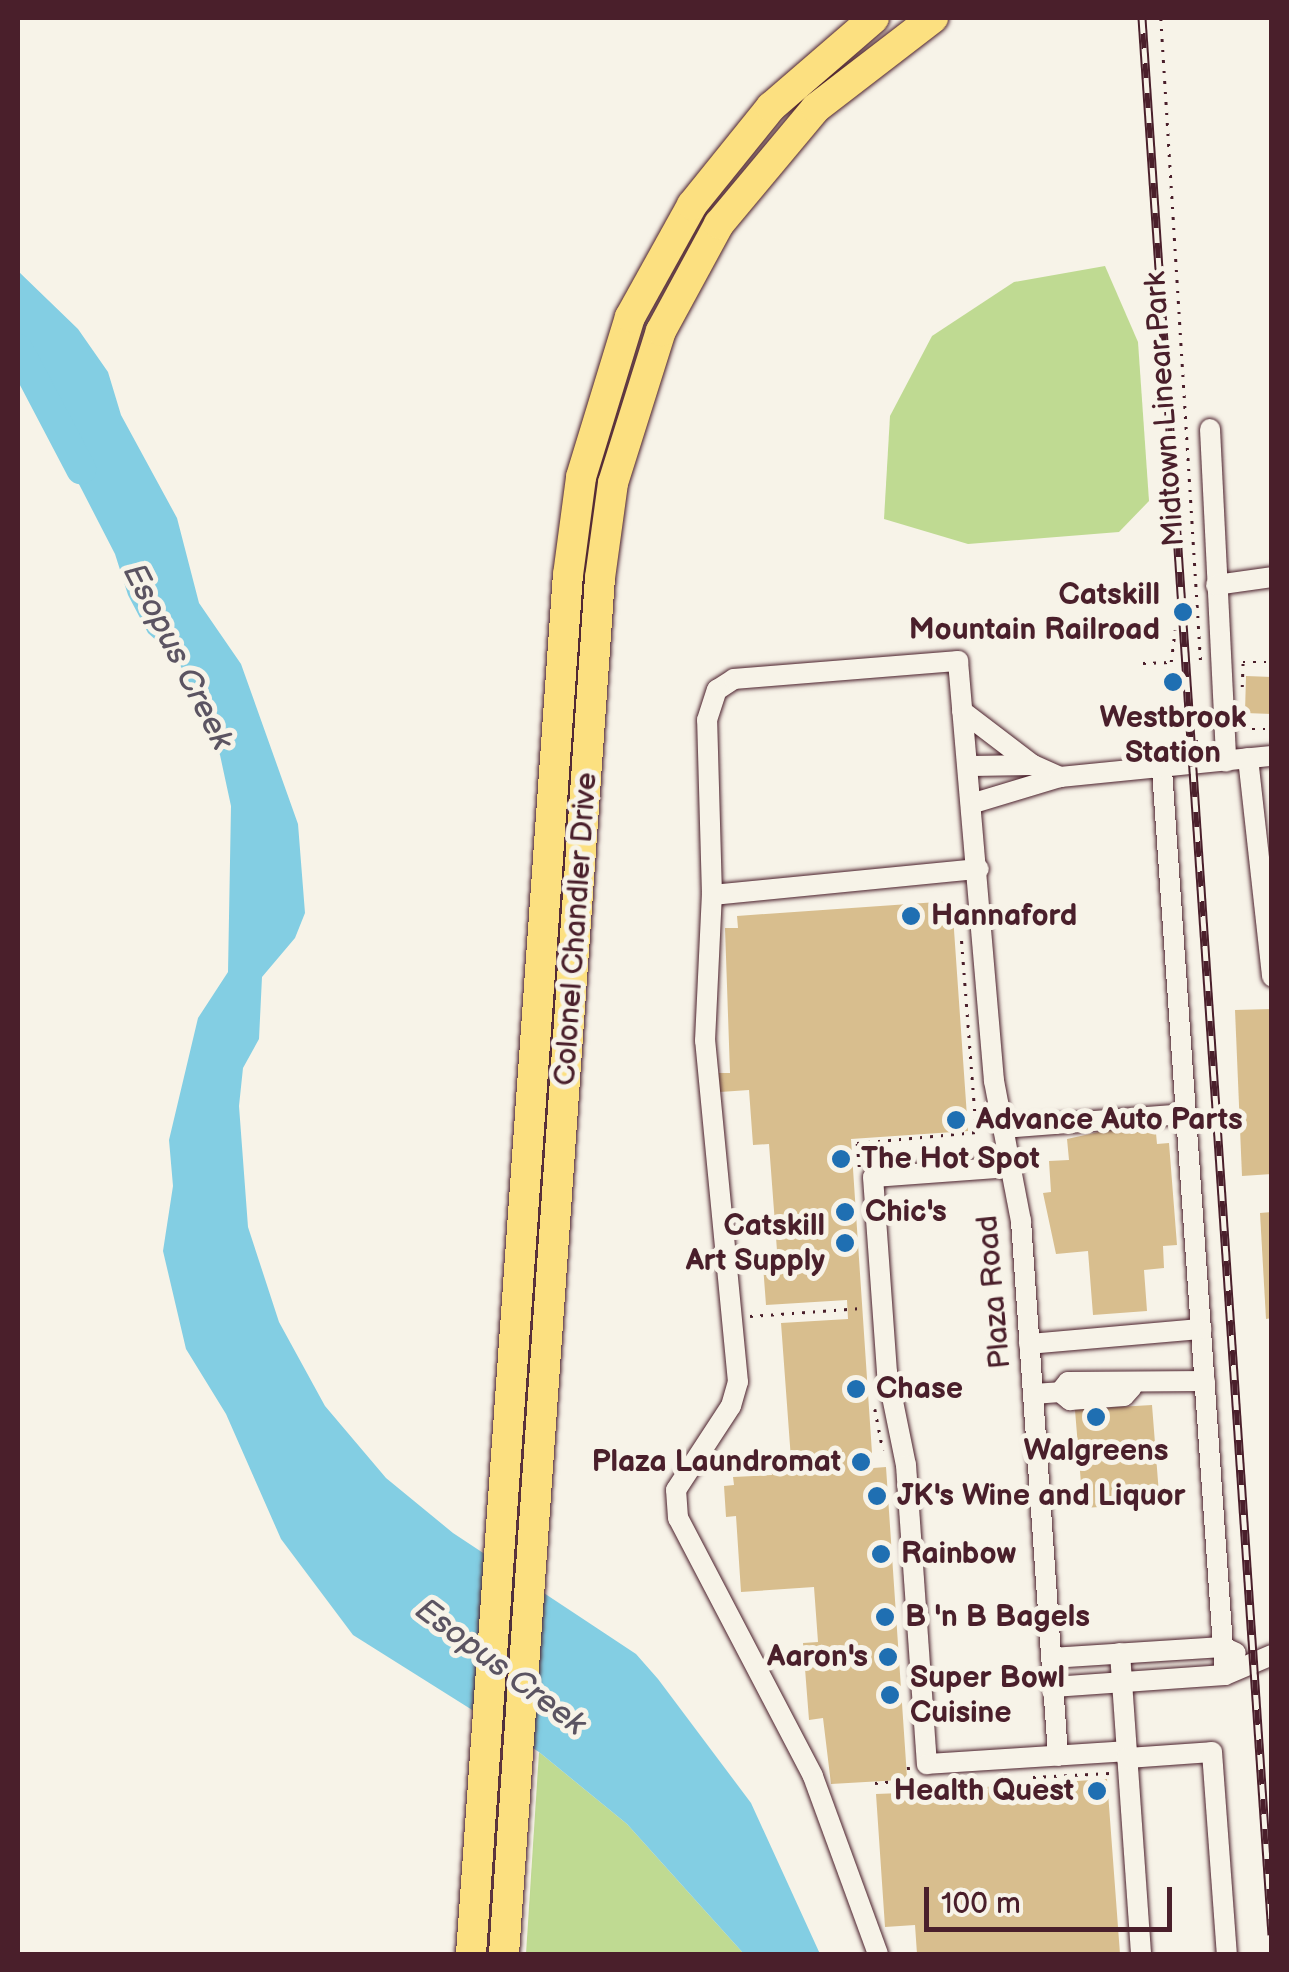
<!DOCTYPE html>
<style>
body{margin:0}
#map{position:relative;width:1289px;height:1972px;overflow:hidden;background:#f7f3e8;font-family:"Balsamiq Sans",sans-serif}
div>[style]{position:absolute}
.green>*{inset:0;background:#bfda92}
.water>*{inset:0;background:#83cee3}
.river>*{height:30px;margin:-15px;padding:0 15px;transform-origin:15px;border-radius:15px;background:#83cee3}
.building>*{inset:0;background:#d8be8e}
.path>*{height:2.5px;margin-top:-1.25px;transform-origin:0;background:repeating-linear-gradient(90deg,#4a1f2b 0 2.5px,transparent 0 10.5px)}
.roads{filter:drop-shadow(0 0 2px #4a1f2b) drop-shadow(0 0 2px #4a1f2b)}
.minor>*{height:20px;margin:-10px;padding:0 10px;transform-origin:10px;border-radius:10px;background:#f7f3e8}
.highway>*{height:30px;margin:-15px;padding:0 15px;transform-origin:15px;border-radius:15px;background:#fce080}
.rail>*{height:9px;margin-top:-4.5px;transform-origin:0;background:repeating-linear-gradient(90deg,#f7f3e8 0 15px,#4a1f2b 0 30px);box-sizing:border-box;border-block:2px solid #4a1f2b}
.dots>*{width:28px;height:28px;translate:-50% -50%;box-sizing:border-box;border:5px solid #f7f3e8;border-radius:50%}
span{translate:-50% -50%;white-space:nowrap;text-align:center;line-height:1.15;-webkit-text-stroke:10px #f7f3e8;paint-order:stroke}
.street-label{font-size:30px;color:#4a1f2b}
.poi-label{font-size:30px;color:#4a1f2b;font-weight:700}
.right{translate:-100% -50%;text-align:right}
.left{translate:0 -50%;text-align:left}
.water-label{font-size:32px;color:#5b5462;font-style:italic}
.frame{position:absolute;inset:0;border:20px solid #4a1f2b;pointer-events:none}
.scale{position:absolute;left:924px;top:1887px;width:248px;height:45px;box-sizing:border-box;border:5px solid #4a1f2b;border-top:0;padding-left:12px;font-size:30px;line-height:35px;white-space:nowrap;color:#4a1f2b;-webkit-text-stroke:8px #f7f3e8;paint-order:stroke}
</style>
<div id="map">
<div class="green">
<i style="clip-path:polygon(1105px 266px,1138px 342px,1149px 501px,1119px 532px,968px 544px,884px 519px,890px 416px,932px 336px,1014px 282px)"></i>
<i style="clip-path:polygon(539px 1752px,627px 1824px,744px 1954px,526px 1954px)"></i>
</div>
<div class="water">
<i style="clip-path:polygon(18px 271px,78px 329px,108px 372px,121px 415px,177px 518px,199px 603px,241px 664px,298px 824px,305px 913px,295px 938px,262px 977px,259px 1039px,243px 1068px,239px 1106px,248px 1227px,279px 1322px,325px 1406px,386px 1478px,453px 1533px,636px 1654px,658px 1679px,751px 1803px,820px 1954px,744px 1954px,627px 1824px,539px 1752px,353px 1635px,281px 1539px,226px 1414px,186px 1349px,163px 1251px,173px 1186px,169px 1140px,198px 1018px,228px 972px,231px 806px,220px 755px,178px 660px,148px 633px,128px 595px,115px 554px,65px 457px,56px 409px,18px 353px)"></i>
</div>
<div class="river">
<i style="left:18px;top:349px;width:136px;rotate:62.3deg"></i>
</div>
<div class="building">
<i style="clip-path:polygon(1178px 671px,1180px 691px,1168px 692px,1166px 672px)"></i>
<i style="clip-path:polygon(1246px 676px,1272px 677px,1272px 714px,1245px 713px)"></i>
<i style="clip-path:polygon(952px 901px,968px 1131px,851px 1139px,873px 1468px,886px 1467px,908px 1792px,1107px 1779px,1120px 1954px,917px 1954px,915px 1925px,885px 1927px,876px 1794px,901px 1793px,900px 1780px,831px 1784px,823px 1718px,809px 1720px,803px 1643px,818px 1642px,814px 1587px,741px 1592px,736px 1516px,726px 1517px,724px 1486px,734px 1485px,733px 1477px,772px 1475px,770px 1460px,792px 1473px,781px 1323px,848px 1319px,847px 1300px,766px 1305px,763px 1265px,778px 1264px,769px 1144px,753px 1145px,749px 1090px,720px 1092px,719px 1073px,730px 1073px,725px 928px,738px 928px,737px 916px)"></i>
<i style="clip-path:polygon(1272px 1009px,1272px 1174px,1242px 1176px,1235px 1010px)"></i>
<i style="clip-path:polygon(1108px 1130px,1156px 1133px,1157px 1144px,1169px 1143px,1177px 1245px,1163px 1246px,1164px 1268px,1144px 1270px,1147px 1311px,1093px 1315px,1088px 1251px,1056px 1254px,1043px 1193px,1051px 1192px,1049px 1161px,1069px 1160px,1067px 1139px)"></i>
<i style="clip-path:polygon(1272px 1212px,1272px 1318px,1266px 1319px,1260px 1213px)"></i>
<i style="clip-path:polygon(1100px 1395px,1101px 1408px,1152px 1405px,1159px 1494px,1150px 1504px,1083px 1508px,1075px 1410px,1079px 1396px)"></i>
</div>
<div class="path">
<i style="left:1161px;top:18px;width:648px;rotate:86.46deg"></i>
<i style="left:1143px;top:663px;width:28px;rotate:-2deg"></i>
<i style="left:1171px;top:662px;width:32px;rotate:-83deg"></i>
<i style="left:1242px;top:687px;width:25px;rotate:-88deg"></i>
<i style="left:1243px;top:662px;width:29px"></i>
<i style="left:1242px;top:729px;width:30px"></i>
<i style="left:1175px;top:746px;width:30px;rotate:-12deg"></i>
<i style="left:859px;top:1167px;width:24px;rotate:-95deg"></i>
<i style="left:857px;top:1143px;width:120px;rotate:-5.3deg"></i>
<i style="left:976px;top:1132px;width:196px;rotate:-94.4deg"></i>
<i style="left:750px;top:1316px;width:112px;rotate:-4.1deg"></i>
<i style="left:875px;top:1409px;width:42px;rotate:79deg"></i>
<i style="left:1033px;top:1777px;width:77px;rotate:-3deg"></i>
<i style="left:909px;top:1780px;width:17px;rotate:10deg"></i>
<i style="left:875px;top:1783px;width:34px;rotate:-5deg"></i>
<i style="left:909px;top:1780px;width:14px;rotate:-94deg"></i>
</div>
<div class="roads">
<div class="minor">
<i style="left:1210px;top:429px;width:333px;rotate:87.2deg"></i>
<i style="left:1216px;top:585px;width:57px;rotate:-8.1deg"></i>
<i style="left:962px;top:711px;width:89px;rotate:37.3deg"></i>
<i style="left:1248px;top:758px;width:220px;rotate:83.7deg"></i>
<i style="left:972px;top:766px;width:61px;rotate:-0.9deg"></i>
<i style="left:1033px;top:765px;width:30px;rotate:24deg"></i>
<i style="left:1162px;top:770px;width:907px;rotate:86.02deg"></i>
<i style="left:974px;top:803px;width:90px;rotate:-16.8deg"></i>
<i style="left:1060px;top:777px;width:213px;rotate:-5.7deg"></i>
<i style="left:712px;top:895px;width:268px;rotate:-5.6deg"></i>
<i style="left:1003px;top:1128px;width:184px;rotate:-4.4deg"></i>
<i style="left:1010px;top:1167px;width:137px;rotate:175.8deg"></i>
<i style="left:873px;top:1177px;width:196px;rotate:85.9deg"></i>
<i style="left:887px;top:1372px;width:95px;rotate:78.5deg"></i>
<i style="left:906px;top:1465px;width:300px;rotate:86deg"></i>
<i style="left:927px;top:1764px;width:200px;rotate:-3.7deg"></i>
<i style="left:1029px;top:1344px;width:173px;rotate:-5deg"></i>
<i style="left:1060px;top:1392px;width:13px;rotate:39deg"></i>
<i style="left:1070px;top:1400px;width:54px;rotate:-4.2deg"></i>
<i style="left:1124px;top:1396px;width:12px;rotate:-48deg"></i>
<i style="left:1033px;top:1394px;width:27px;rotate:-4deg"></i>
<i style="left:1060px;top:1392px;width:13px;rotate:-51deg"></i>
<i style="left:1068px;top:1382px;width:137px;rotate:-0.4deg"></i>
<i style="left:1120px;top:1653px;width:302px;rotate:86deg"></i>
<i style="left:1051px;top:1658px;width:172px;rotate:-3.7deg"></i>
<i style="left:1223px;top:1647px;width:14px;rotate:25deg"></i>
<i style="left:1053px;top:1687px;width:172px;rotate:-4deg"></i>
<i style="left:1225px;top:1675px;width:51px;rotate:-23.1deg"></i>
<i style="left:1127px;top:1758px;width:85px;rotate:-4deg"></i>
<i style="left:1212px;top:1752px;width:203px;rotate:85.8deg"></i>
<i style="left:878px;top:1954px;width:189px;rotate:-110.1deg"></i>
<i style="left:813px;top:1776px;width:291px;rotate:-117.6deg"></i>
<i style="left:678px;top:1518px;width:28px;rotate:-94deg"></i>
<i style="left:676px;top:1490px;width:100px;rotate:-56.8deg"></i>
<i style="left:731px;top:1406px;width:25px;rotate:-74deg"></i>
<i style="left:738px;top:1382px;width:343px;rotate:-95.5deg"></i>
<i style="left:705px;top:1041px;width:146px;rotate:-87.3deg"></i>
<i style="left:712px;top:895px;width:175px;rotate:-91.6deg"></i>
<i style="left:707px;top:720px;width:32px;rotate:-72deg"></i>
<i style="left:717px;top:690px;width:20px;rotate:-33deg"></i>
<i style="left:734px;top:679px;width:225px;rotate:-4.6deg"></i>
<i style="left:958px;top:661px;width:422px;rotate:85.1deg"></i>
<i style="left:994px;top:1081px;width:143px;rotate:79.1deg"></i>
<i style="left:1021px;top:1221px;width:536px;rotate:86.04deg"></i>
</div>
<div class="highway">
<i style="left:471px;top:1954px;width:1382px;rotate:-85.98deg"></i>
<i style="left:568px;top:575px;width:99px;rotate:-82.4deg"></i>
<i style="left:581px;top:477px;width:167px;rotate:-73deg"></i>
<i style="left:630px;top:317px;width:128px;rotate:-61deg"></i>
<i style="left:692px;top:205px;width:126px;rotate:-51.1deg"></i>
<i style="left:771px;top:107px;width:136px;rotate:-40.8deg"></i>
<i style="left:504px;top:1954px;width:1379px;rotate:-86.01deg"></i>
<i style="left:600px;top:578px;width:96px;rotate:-82.2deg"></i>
<i style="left:613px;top:483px;width:159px;rotate:-72.5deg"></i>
<i style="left:661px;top:331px;width:122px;rotate:-61.5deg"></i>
<i style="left:719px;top:224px;width:151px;rotate:-50.1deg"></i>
<i style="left:816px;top:108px;width:148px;rotate:-37.6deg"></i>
</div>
</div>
<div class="rail">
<i style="left:1142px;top:18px;width:1921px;rotate:86.12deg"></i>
</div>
<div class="dots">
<i style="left:1183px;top:612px;background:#1f6fb2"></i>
<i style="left:1173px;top:682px;background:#1f6fb2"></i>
<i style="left:911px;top:916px;background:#1f6fb2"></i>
<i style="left:956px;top:1120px;background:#1f6fb2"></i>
<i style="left:841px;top:1159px;background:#1f6fb2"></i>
<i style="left:845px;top:1212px;background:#1f6fb2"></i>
<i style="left:845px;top:1243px;background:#1f6fb2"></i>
<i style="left:856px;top:1389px;background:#1f6fb2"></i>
<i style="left:1096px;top:1417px;background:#1f6fb2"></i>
<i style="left:861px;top:1462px;background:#1f6fb2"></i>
<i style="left:877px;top:1496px;background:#1f6fb2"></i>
<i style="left:881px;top:1554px;background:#1f6fb2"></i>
<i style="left:885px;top:1617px;background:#1f6fb2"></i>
<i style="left:888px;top:1657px;background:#1f6fb2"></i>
<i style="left:890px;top:1695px;background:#1f6fb2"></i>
<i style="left:1097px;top:1791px;background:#1f6fb2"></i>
</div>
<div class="street-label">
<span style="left:1165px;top:409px;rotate:-94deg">Midtown Linear Park</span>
<span style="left:576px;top:929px;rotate:-86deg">Colonel Chandler Drive</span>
<span style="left:994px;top:1292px;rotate:-95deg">Plaza Road</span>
</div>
<div class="poi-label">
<span class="right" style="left:1160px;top:612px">Catskill<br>Mountain Railroad</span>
<span style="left:1173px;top:735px">Westbrook<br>Station</span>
<span class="left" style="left:931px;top:916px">Hannaford</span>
<span class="left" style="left:976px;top:1120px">Advance Auto Parts</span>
<span class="left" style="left:861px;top:1159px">The Hot Spot</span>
<span class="left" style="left:865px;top:1212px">Chic's</span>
<span class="right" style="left:825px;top:1243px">Catskill<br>Art Supply</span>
<span class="left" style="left:876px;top:1389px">Chase</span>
<span style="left:1096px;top:1451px">Walgreens</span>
<span class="right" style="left:841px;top:1462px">Plaza Laundromat</span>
<span class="left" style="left:897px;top:1496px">JK's Wine and Liquor</span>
<span class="left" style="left:901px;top:1554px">Rainbow</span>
<span class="left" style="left:905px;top:1617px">B 'n B Bagels</span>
<span class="right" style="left:868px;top:1657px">Aaron's</span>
<span class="left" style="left:910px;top:1695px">Super Bowl<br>Cuisine</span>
<span class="right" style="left:1074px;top:1791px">Health Quest</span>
</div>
<div class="water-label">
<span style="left:177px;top:657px;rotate:63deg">Esopus Creek</span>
<span style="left:500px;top:1668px;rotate:37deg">Esopus Creek</span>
</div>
<div class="frame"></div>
<div class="scale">100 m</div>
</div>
